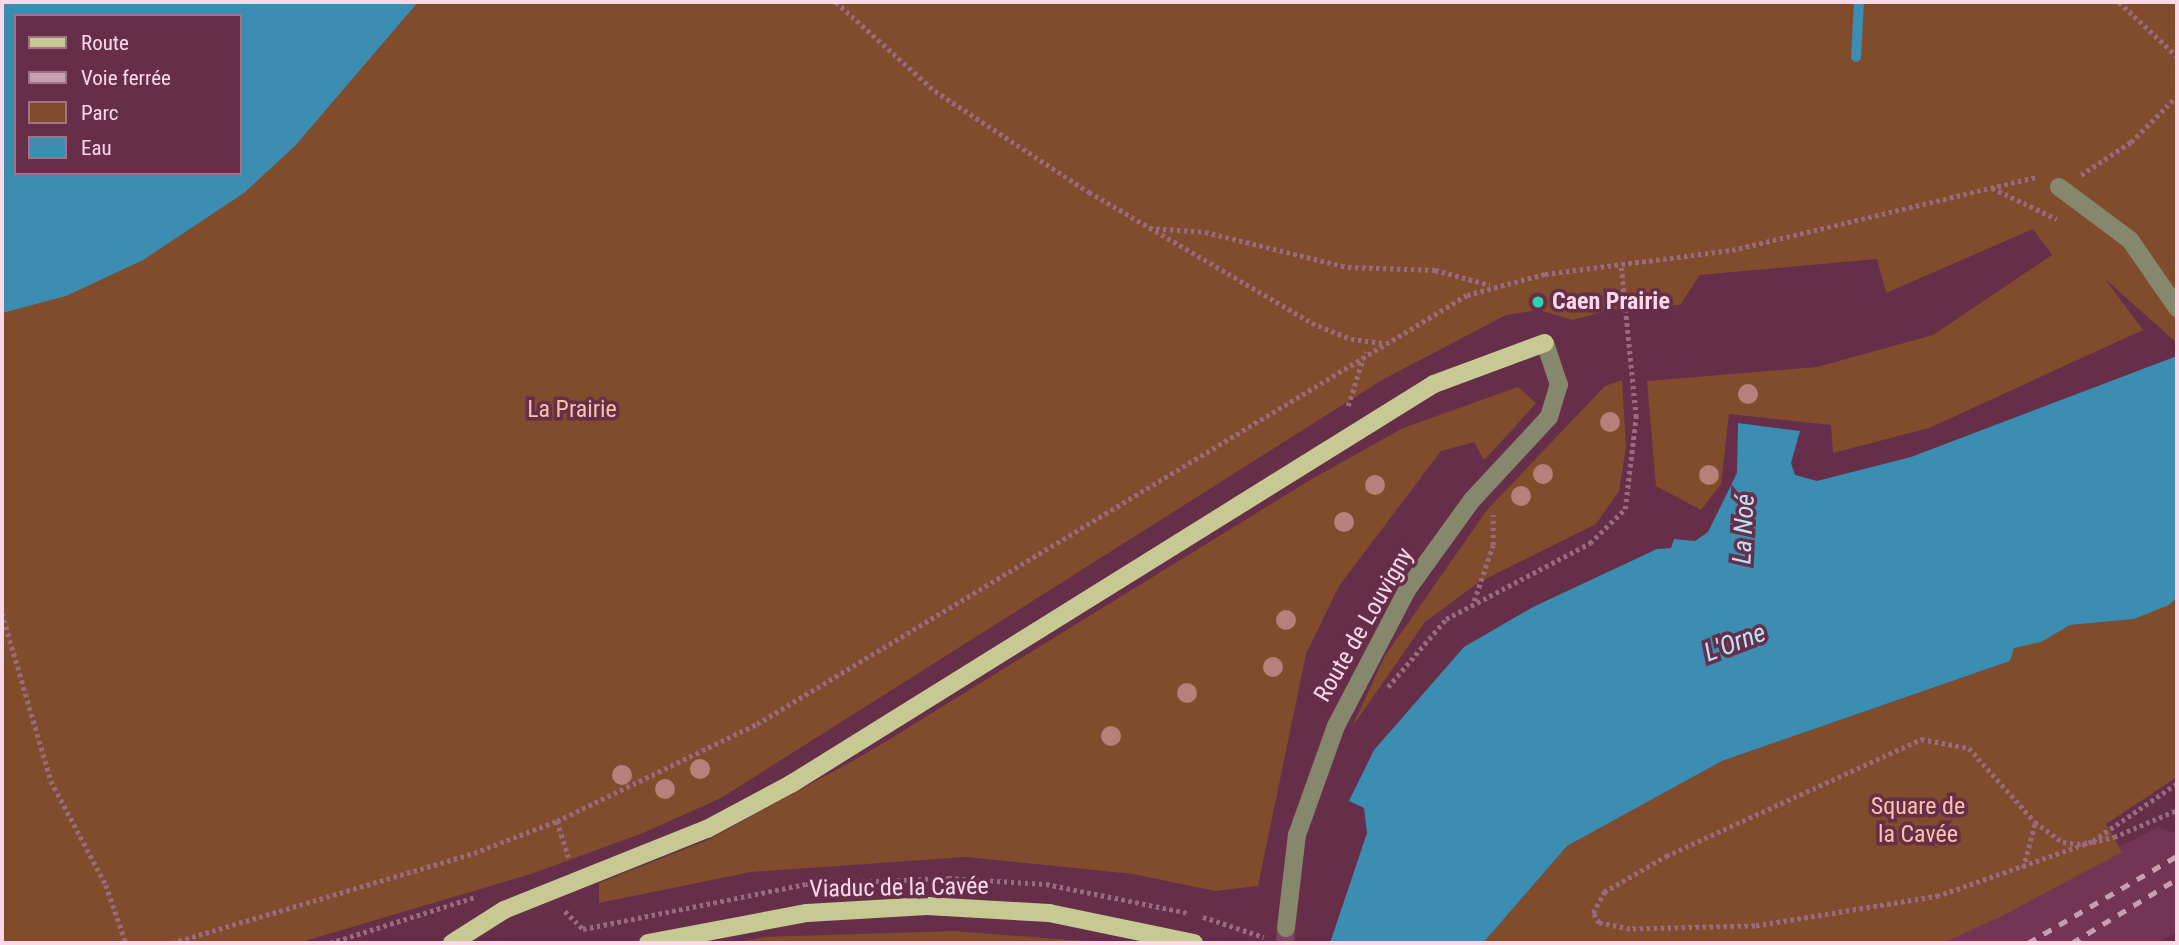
<!DOCTYPE html>
<meta charset="utf-8">
<style>
body{margin:0}
#map{position:relative;width:2179px;height:945px;overflow:hidden;background:#662e49;font-family:"Roboto Condensed",sans-serif}
div>[style]{position:absolute}
.built>*{inset:0;background:#743554}
.green>*{inset:0;background:#804c2c}
.water>*{inset:0;background:#3c8db2}
.stream>*{height:10px;margin:-5px;padding:0 5px;transform-origin:5px;border-radius:5px;background:#3c8db2}
.minor-tunnel>*{height:18px;margin-top:-9px;transform-origin:0;background:repeating-linear-gradient(90deg,#7c4861 0 18px,transparent 0 27px)}
.path>*{height:4.5px;margin-top:-2.25px;transform-origin:0;background:repeating-linear-gradient(90deg,#9b6a81 0 3.5px,transparent 0 7px)}
.minor>*{height:18px;margin:-9px;padding:0 9px;transform-origin:9px;border-radius:9px;background:#86886d}
.major>*{height:18px;margin:-9px;padding:0 9px;transform-origin:9px;border-radius:9px;background:#c6ca92}
.rail>*{height:5px;margin-top:-2.5px;transform-origin:0;background:repeating-linear-gradient(90deg,#c89eb1 0 9px,transparent 0 18px)}
.trees>*{width:20px;height:20px;margin:-10px;border-radius:50%;background:#b7807b}
.dots>*{width:19px;height:19px;translate:-50% -50%;box-sizing:border-box;border:4px solid #662e49;border-radius:50%}
span{translate:-50% -50%;white-space:nowrap;text-align:center;line-height:1.15;-webkit-text-stroke:7px #662e49;paint-order:stroke}
.poi-label{font-size:24px;color:#fcd9e8;font-weight:700}
.left{translate:0 -50%;text-align:left}
.park-label{font-size:24px;color:#f9c3a4}
.street-label{font-size:24px;color:#fcd9e8}
.water-label{font-size:26px;color:#bbe2f7;font-style:italic}
.frame{position:absolute;inset:0;border:4px solid #fcd9e8;pointer-events:none}
.legend{position:absolute;left:14px;top:14px;width:228px;height:161px;box-sizing:border-box;background:#662e49;border:2px solid #a27289;margin:0;padding:9px 12px;list-style:none;font-size:21px;color:#fcd9e8}
.legend li{display:flex;align-items:center;gap:14px;height:35px}
.legend b{width:35px;border:2px solid #a27289}
</style>
<div id="map">
<div class="built">
<i style="clip-path:polygon(2158px 827px,2177px 834px,2177px 932px,2156px 943px,1936px 943px)"></i>
</div>
<div class="green">
<i style="clip-path:polygon(evenodd,2px 2px,2177px 2px,2177px 343px,2105px 279px,2143px 330px,1929px 428px,1833px 453px,1831px 425px,1729px 414px,1721px 484px,1701px 510px,1656px 486px,1647px 381px,1817px 367px,1933px 335px,2052px 255px,2033px 229px,1886px 293px,1877px 259px,1700px 275px,1680px 305px,1613px 309px,1573px 320px,1539px 310px,1506px 315px,1382px 380px,721px 798px,643px 833px,531px 874px,298px 943px,2px 943px,2px 2px,16px 16px,240px 16px,240px 173px,16px 173px,16px 16px)"></i>
<i style="clip-path:polygon(1622px 380px,1626px 447px,1619px 491px,1596px 524px,1479px 582px,1425px 622px,1352px 727px,1385px 656px,1487px 510px,1605px 386px)"></i>
<i style="clip-path:polygon(1518px 387px,1536px 403px,1512px 430px,1484px 460px,1474px 442px,1441px 451px,1339px 586px,1306px 654px,1258px 886px,1215px 891px,1133px 874px,966px 857px,751px 872px,599px 903px,599px 883px,708px 840px,867px 753px,1310px 480px,1403px 428px)"></i>
<i style="clip-path:polygon(2177px 597px,2177px 777px,2106px 824px,2122px 852px,2002px 916px,1943px 943px,1483px 943px,1567px 846px,1722px 761px,2010px 661px,2014px 648px,2070px 625px,2134px 619px)"></i>
<i style="clip-path:polygon(954px 931px,1109px 943px,734px 943px,764px 937px)"></i>
</div>
<div class="water">
<i style="clip-path:polygon(evenodd,2px 2px,418px 2px,295px 146px,244px 193px,143px 260px,66px 296px,2px 313px,2px 2px,16px 16px,240px 16px,240px 173px,16px 173px,16px 16px)"></i>
<i style="clip-path:polygon(2177px 356px,2177px 597px,2169px 605px,2134px 619px,2070px 625px,2041px 642px,2014px 648px,2010px 661px,1722px 761px,1567px 846px,1483px 943px,1330px 943px,1367px 833px,1364px 808px,1349px 801px,1374px 750px,1464px 647px,1533px 607px,1657px 549px,1671px 548px,1674px 539px,1695px 541px,1708px 532px,1737px 473px,1738px 423px,1800px 431px,1791px 463px,1795px 475px,1817px 481px,1911px 457px)"></i>
</div>
<div class="stream">
<i style="left:1856px;top:57px;width:55px;rotate:-86.9deg"></i>
</div>
<div class="minor-tunnel">
<i style="left:1285px;top:943px;width:15px;rotate:-86deg"></i>
</div>
<div class="path">
<i style="left:836px;top:2px;width:133px;rotate:42deg"></i>
<i style="left:935px;top:91px;width:184px;rotate:33.3deg"></i>
<i style="left:1089px;top:192px;width:259px;rotate:30.4deg"></i>
<i style="left:1312px;top:323px;width:42px;rotate:22.3deg"></i>
<i style="left:1351px;top:339px;width:32px;rotate:7deg"></i>
<i style="left:2119px;top:2px;width:79px;rotate:43deg"></i>
<i style="left:2081px;top:175px;width:60px;rotate:-33.4deg"></i>
<i style="left:2131px;top:142px;width:65px;rotate:-45deg"></i>
<i style="left:1992px;top:188px;width:72px;rotate:25.5deg"></i>
<i style="left:1149px;top:228px;width:56px;rotate:4.1deg"></i>
<i style="left:1205px;top:232px;width:147px;rotate:13.8deg"></i>
<i style="left:1348px;top:267px;width:87px;rotate:2deg"></i>
<i style="left:1435px;top:270px;width:57px;rotate:15.3deg"></i>
<i style="left:1348px;top:406px;width:57px;rotate:-72.5deg"></i>
<i style="left:1474px;top:601px;width:59px;rotate:-71.3deg"></i>
<i style="left:1493px;top:545px;width:30px;rotate:-90deg"></i>
<i style="left:2px;top:613px;width:175px;rotate:73.7deg"></i>
<i style="left:51px;top:781px;width:118px;rotate:62.1deg"></i>
<i style="left:106px;top:885px;width:61px;rotate:71deg"></i>
<i style="left:1388px;top:687px;width:89px;rotate:-49.5deg"></i>
<i style="left:1446px;top:619px;width:163px;rotate:-27.8deg"></i>
<i style="left:1590px;top:543px;width:49px;rotate:-44.2deg"></i>
<i style="left:1625px;top:509px;width:93px;rotate:-83.2deg"></i>
<i style="left:1636px;top:417px;width:150px;rotate:-95.7deg"></i>
<i style="left:2177px;top:784px;width:103px;rotate:145.7deg"></i>
<i style="left:2092px;top:842px;width:162px;rotate:160.6deg"></i>
<i style="left:1939px;top:896px;width:186px;rotate:170.7deg"></i>
<i style="left:1755px;top:926px;width:125px;rotate:178.6deg"></i>
<i style="left:1630px;top:929px;width:32px;rotate:-169deg"></i>
<i style="left:1599px;top:923px;width:12px;rotate:-121deg"></i>
<i style="left:1593px;top:913px;width:24px;rotate:-62deg"></i>
<i style="left:1604px;top:892px;width:72px;rotate:-30.1deg"></i>
<i style="left:1666px;top:856px;width:281px;rotate:-24.6deg"></i>
<i style="left:1921px;top:739px;width:49px;rotate:10.6deg"></i>
<i style="left:1969px;top:748px;width:99px;rotate:48.3deg"></i>
<i style="left:2035px;top:822px;width:34px;rotate:36deg"></i>
<i style="left:2063px;top:842px;width:14px;rotate:8deg"></i>
<i style="left:2077px;top:844px;width:15px;rotate:-8deg"></i>
<i style="left:2092px;top:842px;width:23px;rotate:-13deg"></i>
<i style="left:2114px;top:837px;width:69px;rotate:-23.2deg"></i>
<i style="left:557px;top:821px;width:38px;rotate:72deg"></i>
<i style="left:2023px;top:868px;width:47px;rotate:-75.1deg"></i>
<i style="left:565px;top:911px;width:25px;rotate:45deg"></i>
<i style="left:583px;top:929px;width:227px;rotate:-11.4deg"></i>
<i style="left:806px;top:884px;width:142px;rotate:-2.4deg"></i>
<i style="left:948px;top:878px;width:98px;rotate:3.5deg"></i>
<i style="left:1046px;top:884px;width:145px;rotate:11.5deg"></i>
<i style="left:1203px;top:917px;width:64px;rotate:18.2deg"></i>
<i style="left:172px;top:943px;width:315px;rotate:-16.6deg"></i>
<i style="left:474px;top:853px;width:89px;rotate:-21.1deg"></i>
<i style="left:557px;top:821px;width:222px;rotate:-25.9deg"></i>
<i style="left:757px;top:724px;width:830px;rotate:-31.14deg"></i>
<i style="left:1467px;top:295px;width:81px;rotate:-15.1deg"></i>
<i style="left:1545px;top:274px;width:189px;rotate:-7.3deg"></i>
<i style="left:1732px;top:250px;width:314px;rotate:-13.5deg"></i>
<i style="left:330px;top:943px;width:152px;rotate:-17.6deg"></i>
</div>
<div class="minor">
<i style="left:2059px;top:187px;width:89px;rotate:36.7deg"></i>
<i style="left:2130px;top:240px;width:83px;rotate:55.3deg"></i>
<i style="left:1286px;top:928px;width:94px;rotate:-83.3deg"></i>
<i style="left:1297px;top:835px;width:116px;rotate:-70.3deg"></i>
<i style="left:1336px;top:726px;width:153px;rotate:-62.4deg"></i>
<i style="left:1407px;top:590px;width:111px;rotate:-54.2deg"></i>
<i style="left:1472px;top:500px;width:113px;rotate:-47.1deg"></i>
<i style="left:1549px;top:417px;width:34px;rotate:-73deg"></i>
<i style="left:1559px;top:385px;width:44px;rotate:-108.4deg"></i>
</div>
<div class="major">
<i style="left:452px;top:943px;width:62px;rotate:-32.4deg"></i>
<i style="left:504px;top:910px;width:219px;rotate:-21.8deg"></i>
<i style="left:707px;top:829px;width:95px;rotate:-28.2deg"></i>
<i style="left:791px;top:784px;width:757px;rotate:-31.89deg"></i>
<i style="left:1434px;top:384px;width:118px;rotate:-20.3deg"></i>
<i style="left:648px;top:943px;width:162px;rotate:-10.7deg"></i>
<i style="left:807px;top:913px;width:120px;rotate:-3.3deg"></i>
<i style="left:927px;top:906px;width:122px;rotate:3.3deg"></i>
<i style="left:1049px;top:913px;width:148px;rotate:11.7deg"></i>
</div>
<div class="rail">
<i style="left:2028px;top:943px;width:173px;rotate:-30.3deg"></i>
<i style="left:2072px;top:943px;width:123px;rotate:-31.4deg"></i>
</div>
<div class="trees">
<i style="left:1748px;top:394px"></i>
<i style="left:1610px;top:422px"></i>
<i style="left:1543px;top:474px"></i>
<i style="left:1709px;top:475px"></i>
<i style="left:1375px;top:485px"></i>
<i style="left:1521px;top:496px"></i>
<i style="left:1344px;top:522px"></i>
<i style="left:1286px;top:620px"></i>
<i style="left:1273px;top:667px"></i>
<i style="left:1187px;top:693px"></i>
<i style="left:1111px;top:736px"></i>
<i style="left:700px;top:769px"></i>
<i style="left:622px;top:775px"></i>
<i style="left:665px;top:789px"></i>
</div>
<div class="dots">
<i style="left:1538px;top:302px;background:#2cd5ab"></i>
</div>
<div class="poi-label">
<span class="left" style="left:1552px;top:302px">Caen Prairie</span>
</div>
<div class="park-label">
<span style="left:572px;top:410px">La Prairie</span>
<span style="left:1918px;top:821px">Square de<br>la Cavée</span>
</div>
<div class="street-label">
<span style="left:1364px;top:625px;rotate:-60deg">Route de Louvigny</span>
<span style="left:899px;top:888px;rotate:-1deg">Viaduc de la Cavée</span>
</div>
<div class="water-label">
<span style="left:1744px;top:529px;rotate:-87deg">La Noé</span>
<span style="left:1735px;top:643px;rotate:-21deg">L'Orne</span>
</div>
<div class="frame"></div>
<ul class="legend">
<li><b style="height:9px;background:#c6ca92"></b>Route</li>
<li><b style="height:9px;background:#c89eb1"></b>Voie ferrée</li>
<li><b style="height:19px;background:#804c2c"></b>Parc</li>
<li><b style="height:19px;background:#3c8db2"></b>Eau</li>
</ul>
</div>
